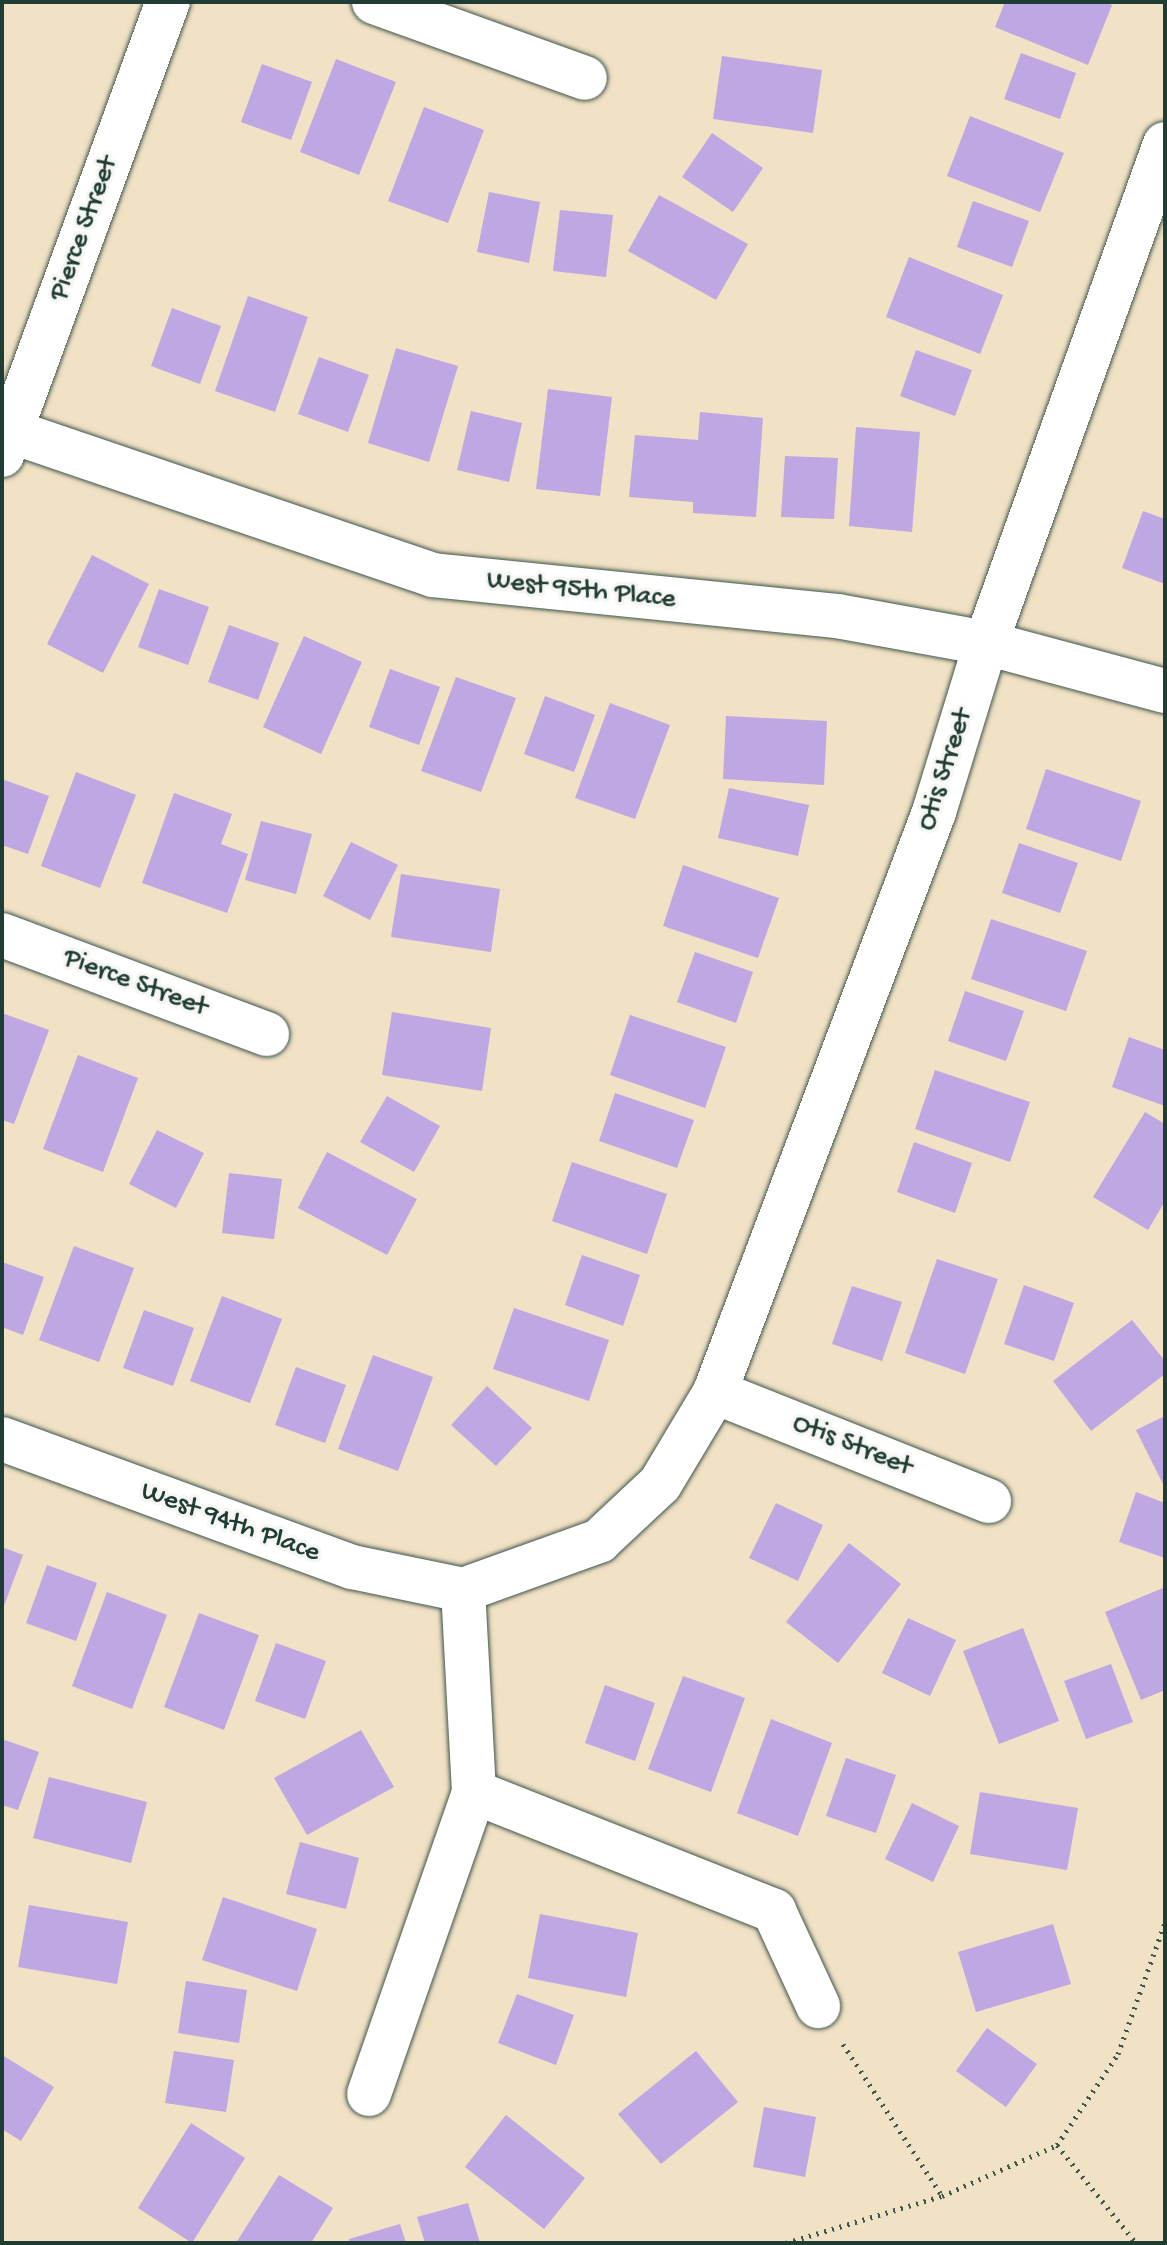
<!DOCTYPE html>
<style>
body{margin:0}
#map{position:relative;width:1167px;height:2245px;overflow:hidden;background:#f1e1c5;font-family:"Gochi Hand",sans-serif}
div>[style]{position:absolute}
.building>*{inset:0;background:#bea7e2}
.path>*{height:5px;margin-top:-2.5px;transform-origin:0;background:repeating-linear-gradient(90deg,#3e564a 0 2px,transparent 0 8px)}
.roads{filter:drop-shadow(0 0 2px #3e564a) drop-shadow(0 0 2px #3e564a)}
.street>*{height:44px;margin:-22px;padding:0 22px;transform-origin:22px;border-radius:22px;background:#fff}
.secondary>*{height:44px;margin:-22px;padding:0 22px;transform-origin:22px;border-radius:22px;background:#fff}
span{translate:-50% -50%;white-space:nowrap;text-align:center;line-height:1.15;-webkit-text-stroke:7px #f6f6f2;paint-order:stroke}
.street-label{font-size:28px;color:#1f3d34}
.frame{position:absolute;inset:0;border:4px solid #1f3d34;pointer-events:none}
</style>
<div id="map">
<div class="building">
<i style="clip-path:polygon(1005px 2px,1103px 2px,1112px 5px,1088px 65px,995px 27px)"></i>
<i style="clip-path:polygon(1021px 53px,1076px 73px,1060px 119px,1004px 99px)"></i>
<i style="clip-path:polygon(722px 56px,822px 70px,813px 133px,713px 119px)"></i>
<i style="clip-path:polygon(336px 59px,396px 82px,359px 175px,300px 152px)"></i>
<i style="clip-path:polygon(262px 64px,312px 82px,291px 140px,241px 122px)"></i>
<i style="clip-path:polygon(424px 107px,484px 130px,448px 223px,388px 201px)"></i>
<i style="clip-path:polygon(970px 116px,1064px 153px,1040px 212px,947px 176px)"></i>
<i style="clip-path:polygon(712px 133px,763px 168px,733px 212px,682px 177px)"></i>
<i style="clip-path:polygon(489px 192px,540px 202px,529px 263px,477px 252px)"></i>
<i style="clip-path:polygon(659px 195px,748px 244px,716px 300px,628px 251px)"></i>
<i style="clip-path:polygon(973px 201px,1029px 221px,1012px 267px,957px 247px)"></i>
<i style="clip-path:polygon(560px 210px,613px 215px,606px 277px,553px 271px)"></i>
<i style="clip-path:polygon(909px 257px,1003px 295px,980px 354px,886px 317px)"></i>
<i style="clip-path:polygon(248px 296px,308px 317px,275px 412px,215px 391px)"></i>
<i style="clip-path:polygon(172px 308px,221px 326px,200px 384px,151px 366px)"></i>
<i style="clip-path:polygon(396px 348px,458px 366px,429px 462px,368px 443px)"></i>
<i style="clip-path:polygon(916px 350px,972px 370px,955px 416px,900px 396px)"></i>
<i style="clip-path:polygon(319px 357px,369px 375px,348px 432px,298px 414px)"></i>
<i style="clip-path:polygon(548px 389px,612px 397px,600px 496px,536px 489px)"></i>
<i style="clip-path:polygon(471px 411px,522px 423px,509px 482px,457px 470px)"></i>
<i style="clip-path:polygon(700px 412px,763px 418px,756px 517px,693px 513px,693px 502px,629px 497px,635px 435px,698px 440px)"></i>
<i style="clip-path:polygon(856px 427px,920px 432px,912px 532px,849px 526px)"></i>
<i style="clip-path:polygon(785px 456px,838px 458px,834px 519px,781px 517px)"></i>
<i style="clip-path:polygon(1143px 511px,1165px 519px,1165px 584px,1122px 568px)"></i>
<i style="clip-path:polygon(92px 555px,149px 584px,103px 673px,47px 644px)"></i>
<i style="clip-path:polygon(159px 589px,209px 607px,188px 665px,138px 647px)"></i>
<i style="clip-path:polygon(229px 625px,279px 643px,258px 700px,208px 682px)"></i>
<i style="clip-path:polygon(304px 636px,362px 662px,321px 754px,263px 727px)"></i>
<i style="clip-path:polygon(390px 669px,440px 687px,419px 745px,369px 727px)"></i>
<i style="clip-path:polygon(456px 677px,516px 698px,481px 792px,421px 771px)"></i>
<i style="clip-path:polygon(545px 696px,595px 715px,574px 772px,524px 754px)"></i>
<i style="clip-path:polygon(610px 703px,670px 725px,635px 819px,575px 798px)"></i>
<i style="clip-path:polygon(726px 716px,827px 721px,824px 785px,723px 779px)"></i>
<i style="clip-path:polygon(1046px 769px,1141px 801px,1121px 861px,1026px 829px)"></i>
<i style="clip-path:polygon(76px 772px,136px 795px,100px 888px,41px 866px)"></i>
<i style="clip-path:polygon(2px 779px,49px 796px,28px 854px,2px 845px)"></i>
<i style="clip-path:polygon(729px 788px,809px 805px,798px 856px,718px 838px)"></i>
<i style="clip-path:polygon(174px 793px,232px 814px,221px 844px,248px 854px,227px 913px,142px 883px)"></i>
<i style="clip-path:polygon(261px 821px,312px 834px,296px 894px,245px 880px)"></i>
<i style="clip-path:polygon(351px 842px,398px 865px,370px 920px,323px 896px)"></i>
<i style="clip-path:polygon(1019px 843px,1078px 863px,1060px 913px,1002px 893px)"></i>
<i style="clip-path:polygon(683px 865px,779px 898px,758px 958px,663px 926px)"></i>
<i style="clip-path:polygon(401px 874px,500px 889px,491px 952px,391px 937px)"></i>
<i style="clip-path:polygon(991px 919px,1087px 951px,1066px 1011px,971px 979px)"></i>
<i style="clip-path:polygon(695px 952px,753px 972px,736px 1023px,677px 1002px)"></i>
<i style="clip-path:polygon(965px 991px,1024px 1011px,1006px 1061px,948px 1041px)"></i>
<i style="clip-path:polygon(392px 1012px,491px 1028px,482px 1091px,382px 1075px)"></i>
<i style="clip-path:polygon(2px 1013px,49px 1030px,14px 1124px,2px 1120px)"></i>
<i style="clip-path:polygon(630px 1015px,726px 1047px,705px 1108px,610px 1075px)"></i>
<i style="clip-path:polygon(1129px 1037px,1165px 1050px,1165px 1106px,1112px 1087px)"></i>
<i style="clip-path:polygon(78px 1055px,138px 1078px,103px 1172px,43px 1149px)"></i>
<i style="clip-path:polygon(935px 1070px,1030px 1102px,1010px 1162px,915px 1129px)"></i>
<i style="clip-path:polygon(615px 1093px,694px 1120px,677px 1168px,599px 1141px)"></i>
<i style="clip-path:polygon(387px 1096px,440px 1126px,414px 1172px,360px 1142px)"></i>
<i style="clip-path:polygon(1145px 1112px,1165px 1124px,1165px 1201px,1148px 1230px,1093px 1197px)"></i>
<i style="clip-path:polygon(157px 1130px,204px 1153px,176px 1208px,129px 1184px)"></i>
<i style="clip-path:polygon(914px 1142px,972px 1163px,955px 1213px,897px 1192px)"></i>
<i style="clip-path:polygon(327px 1152px,417px 1199px,387px 1255px,298px 1208px)"></i>
<i style="clip-path:polygon(572px 1162px,667px 1194px,647px 1254px,552px 1221px)"></i>
<i style="clip-path:polygon(229px 1173px,282px 1179px,274px 1239px,222px 1233px)"></i>
<i style="clip-path:polygon(74px 1246px,134px 1268px,99px 1362px,39px 1340px)"></i>
<i style="clip-path:polygon(582px 1255px,640px 1275px,623px 1326px,565px 1305px)"></i>
<i style="clip-path:polygon(937px 1259px,998px 1279px,965px 1374px,905px 1353px)"></i>
<i style="clip-path:polygon(2px 1262px,44px 1277px,23px 1335px,2px 1327px)"></i>
<i style="clip-path:polygon(1024px 1285px,1074px 1303px,1054px 1361px,1004px 1344px)"></i>
<i style="clip-path:polygon(852px 1286px,902px 1302px,882px 1361px,832px 1344px)"></i>
<i style="clip-path:polygon(222px 1296px,282px 1319px,250px 1403px,190px 1381px)"></i>
<i style="clip-path:polygon(514px 1308px,609px 1340px,589px 1401px,493px 1369px)"></i>
<i style="clip-path:polygon(144px 1310px,194px 1328px,173px 1386px,123px 1368px)"></i>
<i style="clip-path:polygon(1132px 1320px,1165px 1361px,1165px 1374px,1091px 1431px,1053px 1381px)"></i>
<i style="clip-path:polygon(373px 1355px,433px 1377px,398px 1471px,338px 1449px)"></i>
<i style="clip-path:polygon(296px 1367px,346px 1385px,325px 1443px,275px 1425px)"></i>
<i style="clip-path:polygon(487px 1386px,532px 1428px,496px 1466px,451px 1425px)"></i>
<i style="clip-path:polygon(1165px 1416px,1165px 1488px,1136px 1430px)"></i>
<i style="clip-path:polygon(1136px 1492px,1165px 1503px,1165px 1558px,1119px 1542px)"></i>
<i style="clip-path:polygon(776px 1503px,823px 1525px,798px 1581px,749px 1558px)"></i>
<i style="clip-path:polygon(849px 1543px,901px 1584px,838px 1663px,786px 1622px)"></i>
<i style="clip-path:polygon(2px 1547px,23px 1555px,2px 1611px)"></i>
<i style="clip-path:polygon(47px 1565px,97px 1583px,76px 1641px,26px 1623px)"></i>
<i style="clip-path:polygon(1163px 1588px,1165px 1690px,1141px 1700px,1105px 1612px)"></i>
<i style="clip-path:polygon(107px 1592px,167px 1615px,132px 1709px,72px 1686px)"></i>
<i style="clip-path:polygon(199px 1613px,259px 1635px,224px 1730px,164px 1707px)"></i>
<i style="clip-path:polygon(908px 1618px,956px 1640px,930px 1696px,882px 1673px)"></i>
<i style="clip-path:polygon(1023px 1628px,1059px 1721px,999px 1744px,963px 1651px)"></i>
<i style="clip-path:polygon(276px 1643px,326px 1661px,305px 1719px,255px 1701px)"></i>
<i style="clip-path:polygon(1111px 1664px,1133px 1722px,1086px 1739px,1064px 1681px)"></i>
<i style="clip-path:polygon(683px 1676px,745px 1698px,711px 1792px,648px 1769px)"></i>
<i style="clip-path:polygon(605px 1685px,655px 1703px,635px 1761px,585px 1743px)"></i>
<i style="clip-path:polygon(771px 1719px,832px 1743px,798px 1836px,737px 1813px)"></i>
<i style="clip-path:polygon(361px 1730px,394px 1787px,307px 1835px,274px 1778px)"></i>
<i style="clip-path:polygon(2px 1739px,39px 1752px,18px 1810px,2px 1805px)"></i>
<i style="clip-path:polygon(846px 1758px,896px 1775px,876px 1833px,826px 1816px)"></i>
<i style="clip-path:polygon(49px 1777px,147px 1802px,131px 1863px,33px 1838px)"></i>
<i style="clip-path:polygon(980px 1792px,1078px 1808px,1067px 1870px,970px 1854px)"></i>
<i style="clip-path:polygon(912px 1803px,959px 1826px,933px 1882px,885px 1859px)"></i>
<i style="clip-path:polygon(300px 1842px,359px 1858px,346px 1909px,286px 1894px)"></i>
<i style="clip-path:polygon(223px 1897px,317px 1929px,297px 1991px,202px 1960px)"></i>
<i style="clip-path:polygon(29px 1905px,128px 1922px,117px 1984px,18px 1967px)"></i>
<i style="clip-path:polygon(540px 1914px,638px 1933px,626px 1997px,528px 1978px)"></i>
<i style="clip-path:polygon(1053px 1924px,1071px 1984px,976px 2012px,958px 1952px)"></i>
<i style="clip-path:polygon(186px 1981px,247px 1990px,239px 2043px,178px 2033px)"></i>
<i style="clip-path:polygon(517px 1994px,574px 2015px,556px 2065px,498px 2043px)"></i>
<i style="clip-path:polygon(987px 2028px,1037px 2064px,1006px 2107px,956px 2071px)"></i>
<i style="clip-path:polygon(174px 2051px,234px 2060px,226px 2112px,165px 2103px)"></i>
<i style="clip-path:polygon(696px 2051px,738px 2102px,661px 2164px,618px 2114px)"></i>
<i style="clip-path:polygon(2px 2055px,54px 2087px,21px 2141px,2px 2129px)"></i>
<i style="clip-path:polygon(764px 2107px,816px 2117px,805px 2177px,753px 2167px)"></i>
<i style="clip-path:polygon(506px 2115px,585px 2178px,544px 2229px,465px 2167px)"></i>
<i style="clip-path:polygon(191px 2123px,245px 2158px,192px 2243px,138px 2208px)"></i>
<i style="clip-path:polygon(279px 2175px,333px 2208px,311px 2243px,236px 2243px)"></i>
<i style="clip-path:polygon(468px 2203px,480px 2243px,425px 2243px,417px 2217px)"></i>
<i style="clip-path:polygon(400px 2224px,406px 2243px,350px 2243px,349px 2239px)"></i>
</div>
<div class="path">
<i style="left:843px;top:2044px;width:181px;rotate:56.9deg"></i>
<i style="left:942px;top:2196px;width:126px;rotate:-23.9deg"></i>
<i style="left:1057px;top:2145px;width:126px;rotate:51.1deg"></i>
<i style="left:1057px;top:2145px;width:110px;rotate:-56.2deg"></i>
<i style="left:1118px;top:2054px;width:139px;rotate:-70.3deg"></i>
<i style="left:786px;top:2243px;width:163px;rotate:-16.8deg"></i>
</div>
<div class="roads">
<div class="street">
<i style="left:374px;top:2px;width:224px;rotate:19.8deg"></i>
<i style="left:10px;top:431px;width:447px;rotate:18.8deg"></i>
<i style="left:433px;top:575px;width:406px;rotate:5.8deg"></i>
<i style="left:837px;top:616px;width:151px;rotate:10.3deg"></i>
<i style="left:986px;top:643px;width:185px;rotate:15deg"></i>
<i style="left:2px;top:935px;width:283px;rotate:20.5deg"></i>
<i style="left:715px;top:1392px;width:295px;rotate:21.7deg"></i>
<i style="left:2px;top:1439px;width:373px;rotate:20.1deg"></i>
<i style="left:352px;top:1567px;width:113px;rotate:11.7deg"></i>
<i style="left:463px;top:1590px;width:145px;rotate:-19.8deg"></i>
<i style="left:599px;top:1541px;width:83px;rotate:-43.1deg"></i>
<i style="left:660px;top:1484px;width:107px;rotate:-59.1deg"></i>
<i style="left:715px;top:1392px;width:620px;rotate:-69.31deg"></i>
<i style="left:934px;top:812px;width:177px;rotate:-72.9deg"></i>
<i style="left:986px;top:643px;width:530px;rotate:-70.27deg"></i>
<i style="left:474px;top:1792px;width:323px;rotate:21.6deg"></i>
<i style="left:774px;top:1911px;width:105px;rotate:65.1deg"></i>
<i style="left:369px;top:2094px;width:320px;rotate:-70.8deg"></i>
<i style="left:474px;top:1792px;width:202px;rotate:-93.1deg"></i>
</div>
<div class="secondary">
<i style="left:2px;top:455px;width:482px;rotate:-69.9deg"></i>
</div>
</div>
<div class="street-label">
<span style="left:85px;top:229px;rotate:-70deg">Pierce Street</span>
<span style="left:581px;top:591px;rotate:6deg">West 95th Place</span>
<span style="left:946px;top:770px;rotate:-72deg">Otis Street</span>
<span style="left:135px;top:984px;rotate:20deg">Pierce Street</span>
<span style="left:852px;top:1446px;rotate:22deg">Otis Street</span>
<span style="left:230px;top:1523px;rotate:20deg">West 94th Place</span>
</div>
<div class="frame"></div>
</div>
